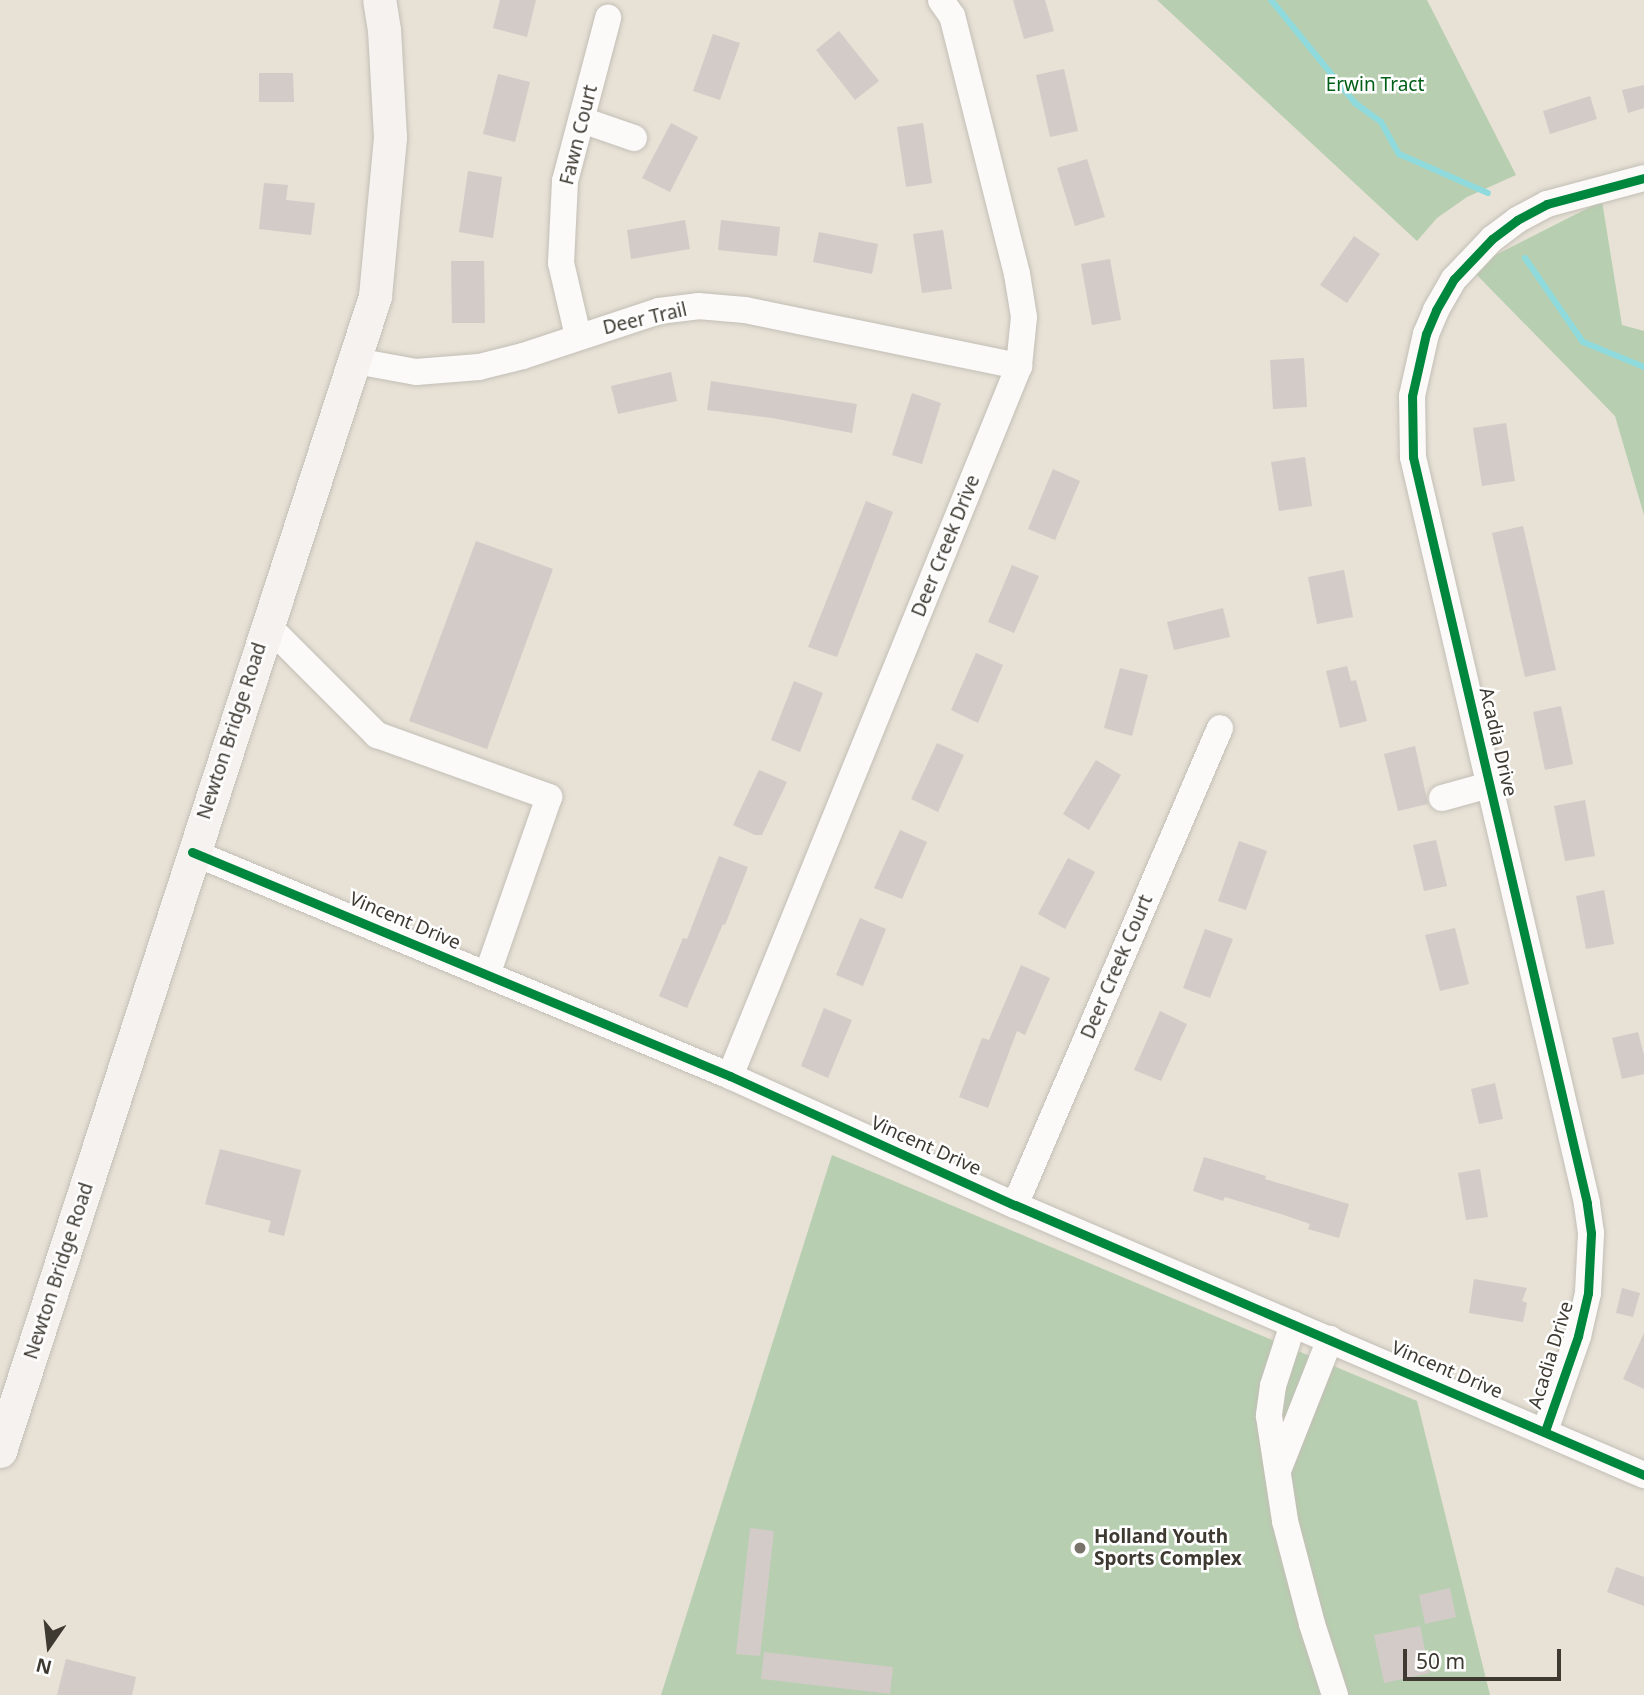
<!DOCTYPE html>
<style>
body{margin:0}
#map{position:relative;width:1644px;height:1695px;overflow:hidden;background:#e7e1d6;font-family:"Noto Sans",sans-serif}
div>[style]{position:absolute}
.green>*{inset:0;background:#b7cfb0}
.stream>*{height:6px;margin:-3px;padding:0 3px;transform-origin:3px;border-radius:3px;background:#8edadd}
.building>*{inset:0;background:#d2cbc8}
.roads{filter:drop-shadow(0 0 2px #c3bfb6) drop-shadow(0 0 2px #c3bfb6)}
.minor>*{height:26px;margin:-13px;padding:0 13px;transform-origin:13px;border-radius:13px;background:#fbfaf9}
.major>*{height:33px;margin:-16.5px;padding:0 16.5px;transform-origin:16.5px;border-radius:16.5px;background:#f6f2f0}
.cycleway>*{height:9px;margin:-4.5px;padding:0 4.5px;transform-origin:4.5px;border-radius:4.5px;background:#00873e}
.dots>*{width:19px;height:19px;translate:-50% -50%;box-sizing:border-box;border:4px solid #fff;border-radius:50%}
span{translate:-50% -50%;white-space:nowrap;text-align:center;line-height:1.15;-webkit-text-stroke:5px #fff;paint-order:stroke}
.park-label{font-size:19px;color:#015f17}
.street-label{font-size:19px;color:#3e3a32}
.poi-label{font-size:19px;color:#3e3a32;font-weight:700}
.left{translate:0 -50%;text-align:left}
.north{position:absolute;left:14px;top:1611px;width:70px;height:70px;-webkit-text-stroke:5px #fff;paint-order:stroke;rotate:194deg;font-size:19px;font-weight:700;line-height:28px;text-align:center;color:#3e3a32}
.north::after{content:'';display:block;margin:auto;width:24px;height:32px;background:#3e3a32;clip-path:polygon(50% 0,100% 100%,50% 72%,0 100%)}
.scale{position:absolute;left:1403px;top:1649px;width:158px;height:32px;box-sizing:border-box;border:4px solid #3e3a32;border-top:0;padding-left:9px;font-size:21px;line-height:24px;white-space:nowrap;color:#3e3a32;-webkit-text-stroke:5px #fff;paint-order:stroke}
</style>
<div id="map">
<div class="green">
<i style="clip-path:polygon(1157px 0,1427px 0,1516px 175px,1467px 197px,1437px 218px,1417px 241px)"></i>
<i style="clip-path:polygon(1602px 201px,1622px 325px,1644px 331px,1644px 515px,1615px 416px,1470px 268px)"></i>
<i style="clip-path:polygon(832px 1155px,1417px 1401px,1490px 1695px,661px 1695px)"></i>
</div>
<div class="stream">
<i style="left:1271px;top:0;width:133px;rotate:50.8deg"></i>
<i style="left:1355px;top:103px;width:32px;rotate:36deg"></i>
<i style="left:1381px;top:122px;width:37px;rotate:61deg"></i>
<i style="left:1399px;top:154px;width:97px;rotate:23.7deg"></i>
<i style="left:1525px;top:258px;width:102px;rotate:55.4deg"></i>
<i style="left:1583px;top:342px;width:66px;rotate:22.3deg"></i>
</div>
<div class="building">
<i style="clip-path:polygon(500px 0,536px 0,527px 37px,493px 28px)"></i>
<i style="clip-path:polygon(1013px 0,1045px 0,1054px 31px,1024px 39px)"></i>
<i style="clip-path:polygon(839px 31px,879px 81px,855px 100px,816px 50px)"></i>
<i style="clip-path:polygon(713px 34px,740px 43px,720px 100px,693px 91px)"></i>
<i style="clip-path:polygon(1064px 69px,1078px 131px,1050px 137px,1036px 75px)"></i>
<i style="clip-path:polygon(259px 73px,293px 73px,294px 102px,259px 102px)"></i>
<i style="clip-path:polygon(498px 74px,530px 82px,515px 142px,483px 134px)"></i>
<i style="clip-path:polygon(1644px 85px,1644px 108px,1628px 113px,1622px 90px)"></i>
<i style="clip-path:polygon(1590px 96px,1597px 119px,1550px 134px,1543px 111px)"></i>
<i style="clip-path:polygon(671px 123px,698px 137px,670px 192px,642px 178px)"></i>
<i style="clip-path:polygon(923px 123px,932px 183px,906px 187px,897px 127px)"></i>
<i style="clip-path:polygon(1087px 159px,1105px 217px,1075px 226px,1057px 168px)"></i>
<i style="clip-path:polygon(468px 171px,502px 177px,493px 238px,459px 232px)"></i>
<i style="clip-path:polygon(264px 183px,288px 185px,286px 200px,315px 203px,311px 235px,259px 229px)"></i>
<i style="clip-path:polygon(685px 220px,690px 249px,631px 259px,627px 230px)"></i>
<i style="clip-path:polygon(721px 220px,780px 227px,777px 256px,718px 250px)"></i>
<i style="clip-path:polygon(943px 230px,952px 289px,922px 293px,913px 234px)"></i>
<i style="clip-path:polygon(819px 232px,878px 244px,872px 274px,813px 262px)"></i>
<i style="clip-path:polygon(1354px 236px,1380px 254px,1347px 303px,1320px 285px)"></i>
<i style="clip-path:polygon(1110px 259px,1121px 320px,1092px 325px,1081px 264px)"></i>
<i style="clip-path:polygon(451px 261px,484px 261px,485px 323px,452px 323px)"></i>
<i style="clip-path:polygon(1304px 358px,1307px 407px,1273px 409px,1270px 360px)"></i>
<i style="clip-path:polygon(671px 372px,677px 401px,618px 414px,611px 386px)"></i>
<i style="clip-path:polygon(711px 381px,857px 404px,852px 433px,772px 418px,707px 410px)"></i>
<i style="clip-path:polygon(912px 393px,941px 403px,922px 464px,892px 455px)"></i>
<i style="clip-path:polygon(1506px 423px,1515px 481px,1482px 486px,1473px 428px)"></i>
<i style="clip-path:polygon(1305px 457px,1312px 506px,1279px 511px,1271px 462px)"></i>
<i style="clip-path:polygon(1053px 469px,1080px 481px,1055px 540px,1028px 529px)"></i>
<i style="clip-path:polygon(866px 501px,893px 512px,837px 657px,808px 647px)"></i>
<i style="clip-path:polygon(1523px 526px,1556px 670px,1525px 677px,1492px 533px)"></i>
<i style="clip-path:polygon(476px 541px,553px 569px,487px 749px,409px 721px)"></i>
<i style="clip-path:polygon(1012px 565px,1039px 576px,1014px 633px,988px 622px)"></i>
<i style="clip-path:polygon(1344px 570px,1353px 617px,1317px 624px,1308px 577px)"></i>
<i style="clip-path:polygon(1223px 608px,1230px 637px,1174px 650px,1167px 622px)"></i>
<i style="clip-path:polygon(976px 653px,1003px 665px,978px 723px,951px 710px)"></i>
<i style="clip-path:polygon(1347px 666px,1351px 681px,1356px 680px,1367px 721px,1340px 728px,1326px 671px)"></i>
<i style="clip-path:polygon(1120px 668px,1148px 675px,1132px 736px,1104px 728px)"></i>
<i style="clip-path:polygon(794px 681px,823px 693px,800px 752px,771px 740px)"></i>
<i style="clip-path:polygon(1561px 706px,1573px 764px,1545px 770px,1533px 712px)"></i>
<i style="clip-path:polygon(937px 743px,964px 755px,938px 812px,911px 799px)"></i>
<i style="clip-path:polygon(1415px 746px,1428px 804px,1398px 811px,1384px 754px)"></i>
<i style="clip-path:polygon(1096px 760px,1121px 775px,1089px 830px,1063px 814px)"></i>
<i style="clip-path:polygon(759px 770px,787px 782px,762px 835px,755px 835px,733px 825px)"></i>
<i style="clip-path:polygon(1585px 800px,1595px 856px,1565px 861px,1554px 806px)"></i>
<i style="clip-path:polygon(900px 830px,927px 842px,902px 899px,874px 888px)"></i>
<i style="clip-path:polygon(1436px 840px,1447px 886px,1424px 891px,1413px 845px)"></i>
<i style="clip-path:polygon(1239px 841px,1267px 851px,1246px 910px,1218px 901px)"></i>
<i style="clip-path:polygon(719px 856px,748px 867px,725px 925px,723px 924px,687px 1008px,659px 996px,683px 938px,687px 939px)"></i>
<i style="clip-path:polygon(1068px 858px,1095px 872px,1065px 929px,1038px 914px)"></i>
<i style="clip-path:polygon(1604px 890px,1614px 944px,1586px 949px,1576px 896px)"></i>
<i style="clip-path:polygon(860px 918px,886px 929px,863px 986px,836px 975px)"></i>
<i style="clip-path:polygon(1455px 928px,1469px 984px,1440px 991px,1425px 935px)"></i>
<i style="clip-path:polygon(1205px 929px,1233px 939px,1210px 998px,1183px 988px)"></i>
<i style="clip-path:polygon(1021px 965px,1050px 978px,1025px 1035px,1017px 1031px,988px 1108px,959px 1097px,982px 1038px,989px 1040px)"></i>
<i style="clip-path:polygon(824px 1008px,852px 1020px,828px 1078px,801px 1066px)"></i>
<i style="clip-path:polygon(1160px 1011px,1187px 1024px,1161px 1081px,1134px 1070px)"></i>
<i style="clip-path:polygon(1638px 1032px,1644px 1055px,1644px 1074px,1622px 1079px,1612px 1038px)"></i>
<i style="clip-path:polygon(1495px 1083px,1503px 1119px,1479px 1124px,1471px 1089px)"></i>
<i style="clip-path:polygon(220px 1149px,301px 1170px,284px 1236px,268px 1232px,271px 1221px,205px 1204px)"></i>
<i style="clip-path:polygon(1204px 1157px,1266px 1176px,1265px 1179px,1349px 1204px,1339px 1238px,1308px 1229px,1310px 1224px,1281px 1214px,1225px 1197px,1223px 1201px,1193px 1191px)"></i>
<i style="clip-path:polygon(1480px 1169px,1488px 1217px,1466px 1220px,1458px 1173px)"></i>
<i style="clip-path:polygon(1474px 1279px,1527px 1288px,1522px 1301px,1527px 1303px,1523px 1322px,1469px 1313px)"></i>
<i style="clip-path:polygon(1622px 1288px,1640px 1293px,1633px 1317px,1616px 1313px)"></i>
<i style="clip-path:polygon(1644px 1333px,1644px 1389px,1623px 1379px)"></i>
<i style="clip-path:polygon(750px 1528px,774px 1531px,760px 1656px,736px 1654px)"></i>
<i style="clip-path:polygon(1616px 1567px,1644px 1577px,1644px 1606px,1607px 1592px)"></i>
<i style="clip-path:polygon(1450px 1588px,1456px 1617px,1425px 1624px,1419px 1595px)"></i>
<i style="clip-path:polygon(1420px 1626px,1430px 1673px,1384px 1683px,1374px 1635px)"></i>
<i style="clip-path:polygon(764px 1652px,893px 1667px,890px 1694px,761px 1679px)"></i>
<i style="clip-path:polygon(66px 1659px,136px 1677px,132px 1695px,57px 1695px)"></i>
</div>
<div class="roads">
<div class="minor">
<i style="left:582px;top:120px;width:55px;rotate:19.1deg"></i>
<i style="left:578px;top:336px;width:75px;rotate:-103.1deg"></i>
<i style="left:561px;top:263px;width:82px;rotate:-87.2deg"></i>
<i style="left:565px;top:181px;width:169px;rotate:-75.2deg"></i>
<i style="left:356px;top:361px;width:61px;rotate:10.4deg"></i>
<i style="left:416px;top:372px;width:63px;rotate:-4.5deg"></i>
<i style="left:479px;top:367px;width:45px;rotate:-14deg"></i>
<i style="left:523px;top:356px;width:143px;rotate:-18.3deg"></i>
<i style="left:659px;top:311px;width:39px;rotate:-7deg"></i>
<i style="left:698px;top:306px;width:47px;rotate:4.9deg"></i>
<i style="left:745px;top:310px;width:280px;rotate:11.6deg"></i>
<i style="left:267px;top:625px;width:156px;rotate:45deg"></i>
<i style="left:377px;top:735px;width:183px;rotate:19.8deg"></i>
<i style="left:549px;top:797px;width:188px;rotate:109.2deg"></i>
<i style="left:1442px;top:798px;width:49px;rotate:-15.5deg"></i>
<i style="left:192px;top:852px;width:583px;rotate:22.6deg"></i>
<i style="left:730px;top:1076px;width:313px;rotate:24.4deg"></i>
<i style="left:1015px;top:1205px;width:685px;rotate:23.23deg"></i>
<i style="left:730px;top:1076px;width:767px;rotate:-67.85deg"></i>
<i style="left:1019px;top:366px;width:49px;rotate:-84.2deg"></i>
<i style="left:1024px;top:317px;width:44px;rotate:-99.2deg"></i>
<i style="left:1017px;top:274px;width:266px;rotate:-104.1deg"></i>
<i style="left:952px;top:16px;width:19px;rotate:-125deg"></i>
<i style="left:1015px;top:1205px;width:519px;rotate:-66.74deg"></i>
<i style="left:1293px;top:1324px;width:65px;rotate:107.9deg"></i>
<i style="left:1273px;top:1386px;width:30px;rotate:98deg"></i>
<i style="left:1269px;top:1416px;width:106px;rotate:81.3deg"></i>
<i style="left:1285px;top:1521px;width:106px;rotate:75.3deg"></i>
<i style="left:1312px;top:1624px;width:75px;rotate:72.1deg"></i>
<i style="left:1545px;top:1431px;width:101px;rotate:-70.8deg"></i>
<i style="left:1578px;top:1336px;width:44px;rotate:-76.9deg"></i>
<i style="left:1588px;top:1293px;width:60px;rotate:-87.1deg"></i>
<i style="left:1591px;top:1233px;width:30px;rotate:-98deg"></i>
<i style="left:1587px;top:1203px;width:766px;rotate:-103.13deg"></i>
<i style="left:1413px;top:457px;width:61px;rotate:-90.9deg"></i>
<i style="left:1412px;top:396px;width:64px;rotate:-77.3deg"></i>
<i style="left:1426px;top:334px;width:26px;rotate:-67deg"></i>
<i style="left:1436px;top:310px;width:36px;rotate:-60deg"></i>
<i style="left:1454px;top:279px;width:55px;rotate:-46.5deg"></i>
<i style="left:1492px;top:239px;width:31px;rotate:-37deg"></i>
<i style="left:1517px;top:220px;width:34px;rotate:-28deg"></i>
<i style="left:1547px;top:204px;width:100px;rotate:-15deg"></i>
<i style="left:1279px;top:1468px;width:139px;rotate:-68.4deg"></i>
</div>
<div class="major">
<i style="left:0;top:1451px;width:1214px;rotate:-72.01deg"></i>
<i style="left:375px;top:296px;width:160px;rotate:-84.6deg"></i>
<i style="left:390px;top:137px;width:107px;rotate:-93.2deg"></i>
<i style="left:384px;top:30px;width:30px;rotate:-99deg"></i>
</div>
</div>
<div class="cycleway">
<i style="left:192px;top:852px;width:583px;rotate:22.6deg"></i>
<i style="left:730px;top:1076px;width:313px;rotate:24.4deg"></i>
<i style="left:1015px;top:1205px;width:685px;rotate:23.23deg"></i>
<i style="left:1545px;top:1431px;width:101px;rotate:-70.8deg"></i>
<i style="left:1578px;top:1336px;width:44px;rotate:-76.9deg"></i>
<i style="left:1588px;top:1293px;width:60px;rotate:-87.1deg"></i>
<i style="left:1591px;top:1233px;width:30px;rotate:-98deg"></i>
<i style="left:1587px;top:1203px;width:766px;rotate:-103.13deg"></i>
<i style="left:1413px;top:457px;width:61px;rotate:-90.9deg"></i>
<i style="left:1412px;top:396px;width:64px;rotate:-77.3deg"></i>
<i style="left:1426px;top:334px;width:26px;rotate:-67deg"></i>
<i style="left:1436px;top:310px;width:36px;rotate:-60deg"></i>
<i style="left:1454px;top:279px;width:55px;rotate:-46.5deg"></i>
<i style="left:1492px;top:239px;width:31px;rotate:-37deg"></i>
<i style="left:1517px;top:220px;width:34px;rotate:-28deg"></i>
<i style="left:1547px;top:204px;width:100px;rotate:-15deg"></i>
</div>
<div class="dots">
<i style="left:1080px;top:1548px;background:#79746b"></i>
</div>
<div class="park-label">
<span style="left:1375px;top:85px">Erwin Tract</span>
</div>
<div class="street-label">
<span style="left:579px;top:135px;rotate:-76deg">Fawn Court</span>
<span style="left:645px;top:319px;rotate:-13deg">Deer Trail</span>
<span style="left:946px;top:546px;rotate:-68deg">Deer Creek Drive</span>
<span style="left:232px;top:731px;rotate:-72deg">Newton Bridge Road</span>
<span style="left:1498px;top:742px;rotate:77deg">Acadia Drive</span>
<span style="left:405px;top:921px;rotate:23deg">Vincent Drive</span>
<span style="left:1117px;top:967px;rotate:-67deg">Deer Creek Court</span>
<span style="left:926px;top:1146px;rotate:24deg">Vincent Drive</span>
<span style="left:59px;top:1271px;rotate:-72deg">Newton Bridge Road</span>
<span style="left:1551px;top:1355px;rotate:-73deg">Acadia Drive</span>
<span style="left:1447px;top:1370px;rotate:23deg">Vincent Drive</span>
</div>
<div class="poi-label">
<span class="left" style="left:1094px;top:1548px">Holland Youth<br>Sports Complex</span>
</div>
<div class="north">N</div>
<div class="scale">50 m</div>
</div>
